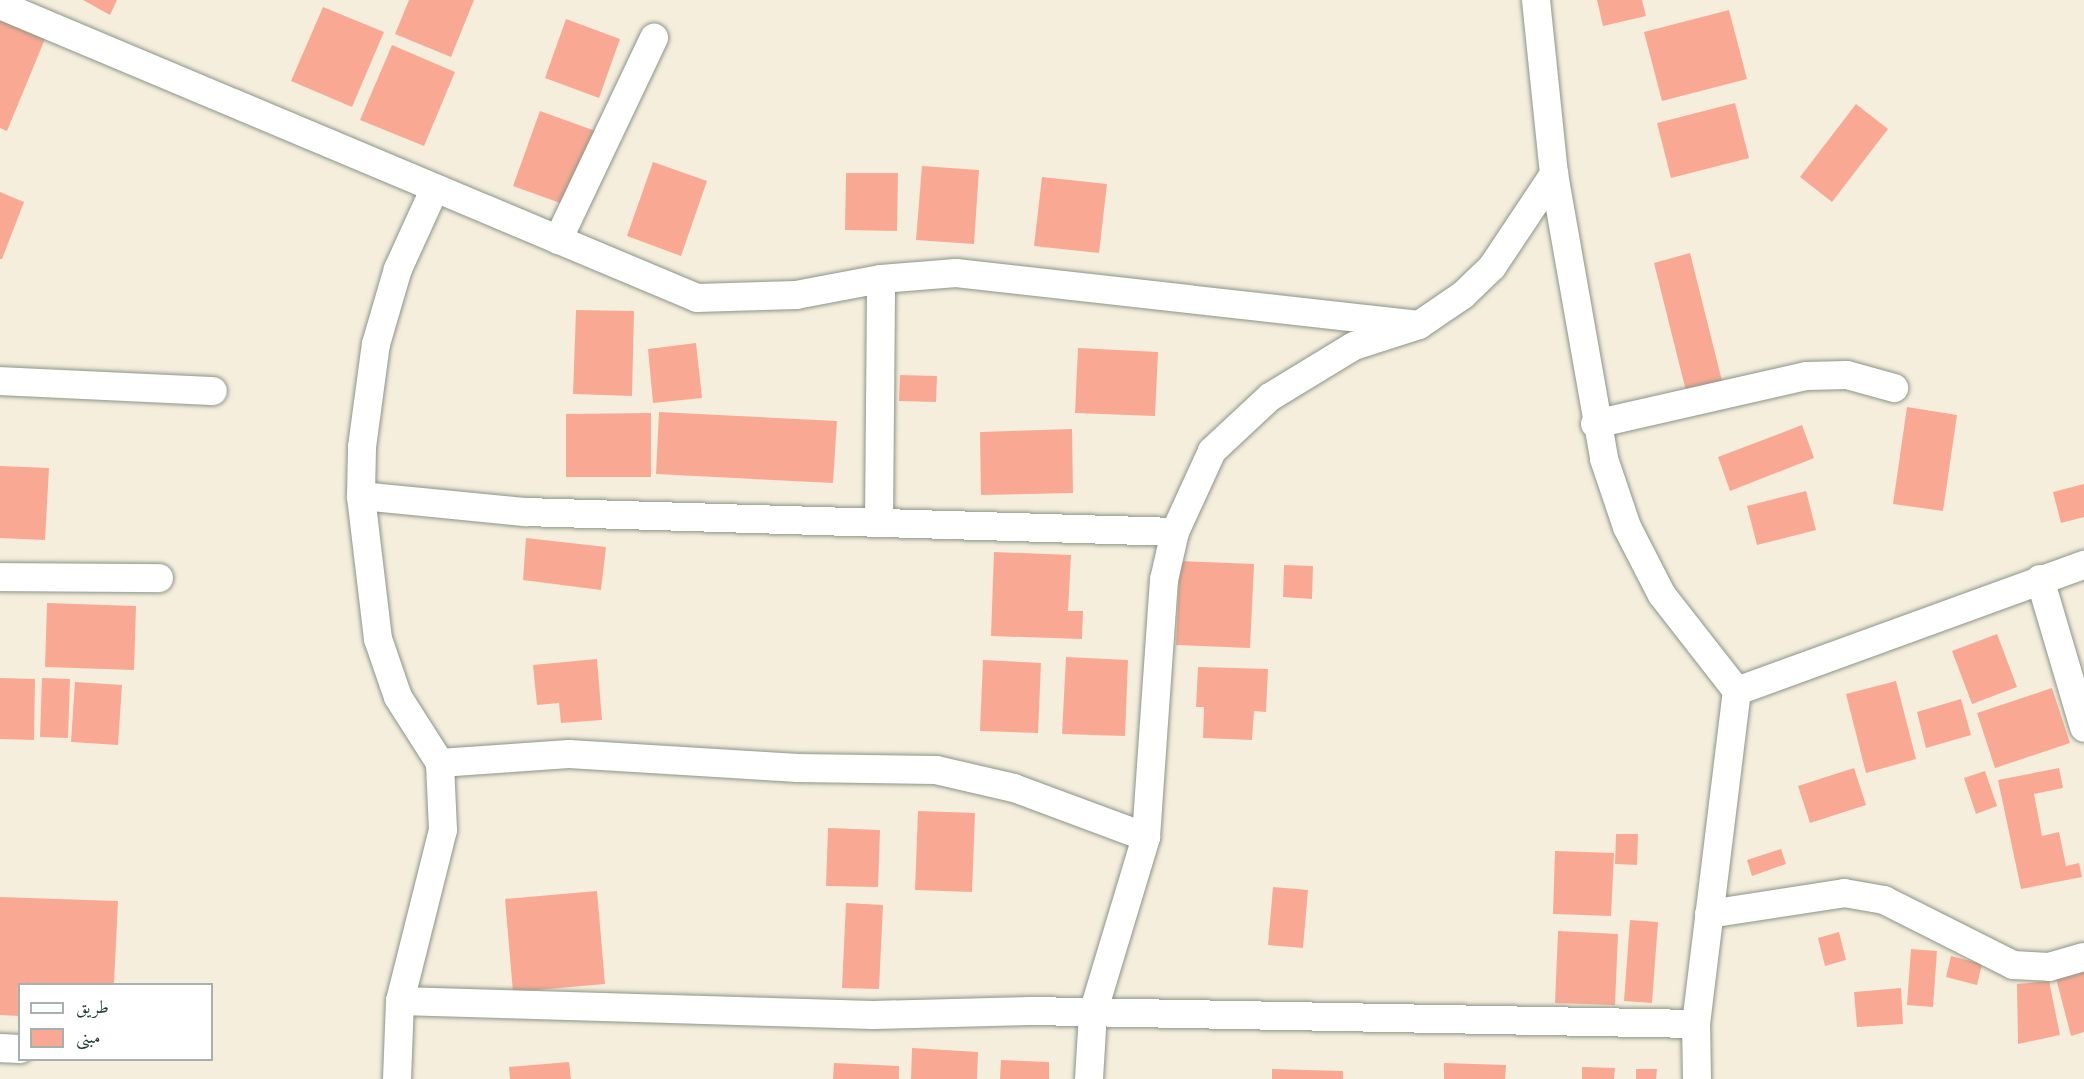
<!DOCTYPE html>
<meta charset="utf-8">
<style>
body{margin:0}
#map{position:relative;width:2084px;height:1079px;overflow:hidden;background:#f6eedd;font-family:"IM FELL Great Primer",Amiri,serif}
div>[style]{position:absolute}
.building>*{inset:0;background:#f9a993}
.roads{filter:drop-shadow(0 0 2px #8a9688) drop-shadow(0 0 2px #8a9688)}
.minor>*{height:28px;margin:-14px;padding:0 14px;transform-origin:14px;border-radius:14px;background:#fff}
span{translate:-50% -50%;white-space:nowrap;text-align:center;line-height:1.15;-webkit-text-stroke:5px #fff;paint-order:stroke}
.legend{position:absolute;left:18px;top:983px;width:195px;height:78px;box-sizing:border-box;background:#fff;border:2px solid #a5b1ae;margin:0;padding:8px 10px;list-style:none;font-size:18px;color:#1f3d34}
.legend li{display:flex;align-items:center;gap:12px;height:30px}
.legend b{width:30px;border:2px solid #a5b1ae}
</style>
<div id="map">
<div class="building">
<i style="clip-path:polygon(83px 0,117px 0,110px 15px)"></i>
<i style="clip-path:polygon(409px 0,474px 0,451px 57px,395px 34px)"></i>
<i style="clip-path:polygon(1597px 0,1642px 0,1646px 16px,1603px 26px)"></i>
<i style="clip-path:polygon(323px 7px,384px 32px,352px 107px,291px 81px)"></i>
<i style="clip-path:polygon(1729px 10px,1747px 79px,1662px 101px,1644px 32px)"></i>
<i style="clip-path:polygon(0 14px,47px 34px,7px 131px,0 128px)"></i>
<i style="clip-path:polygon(566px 19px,620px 39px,599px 98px,545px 78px)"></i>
<i style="clip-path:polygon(392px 45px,455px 72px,424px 146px,360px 120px)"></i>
<i style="clip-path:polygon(1735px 103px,1749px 158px,1671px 178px,1657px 123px)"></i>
<i style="clip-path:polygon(1856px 104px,1888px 129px,1832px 202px,1800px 177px)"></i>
<i style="clip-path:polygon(540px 111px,601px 133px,574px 208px,513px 186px)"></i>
<i style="clip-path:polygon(653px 162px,707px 181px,681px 256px,627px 236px)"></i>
<i style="clip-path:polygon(922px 166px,979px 170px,974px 244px,916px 240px)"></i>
<i style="clip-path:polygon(846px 173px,898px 173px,897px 231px,845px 230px)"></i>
<i style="clip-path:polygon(1042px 177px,1107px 184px,1099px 253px,1034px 246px)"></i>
<i style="clip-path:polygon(0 192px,24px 202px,2px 259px,0 259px)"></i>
<i style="clip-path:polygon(1690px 253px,1722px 381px,1686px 391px,1654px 263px)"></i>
<i style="clip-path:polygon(576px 310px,634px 311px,632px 396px,573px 394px)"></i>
<i style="clip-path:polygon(696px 343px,702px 398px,653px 403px,648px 349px)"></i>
<i style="clip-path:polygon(1078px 348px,1158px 352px,1155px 416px,1075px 413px)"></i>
<i style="clip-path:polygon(900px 375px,937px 376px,936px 402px,899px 401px)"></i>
<i style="clip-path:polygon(1907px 407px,1957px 415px,1943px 511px,1893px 504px)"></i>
<i style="clip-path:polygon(659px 412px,837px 421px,833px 483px,656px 474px)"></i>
<i style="clip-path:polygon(651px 413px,651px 477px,566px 477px,566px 414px)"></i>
<i style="clip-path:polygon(1802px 425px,1814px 458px,1730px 491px,1718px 457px)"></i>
<i style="clip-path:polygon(1072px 429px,1073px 493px,981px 495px,980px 432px)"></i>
<i style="clip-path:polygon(0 466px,49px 468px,45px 540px,0 538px)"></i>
<i style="clip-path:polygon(2084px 484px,2084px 517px,2061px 523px,2053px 492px)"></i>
<i style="clip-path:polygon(1806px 491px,1816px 530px,1757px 545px,1747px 506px)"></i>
<i style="clip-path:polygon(526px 538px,606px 547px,601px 590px,523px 580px)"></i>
<i style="clip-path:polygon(994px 552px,1071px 555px,1068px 611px,1083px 611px,1082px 639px,991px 636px)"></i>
<i style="clip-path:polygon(1180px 561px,1254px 564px,1250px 648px,1176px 645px)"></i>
<i style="clip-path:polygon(1284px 565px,1313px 566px,1312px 599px,1283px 597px)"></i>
<i style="clip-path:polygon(47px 603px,136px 606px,134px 670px,45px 667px)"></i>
<i style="clip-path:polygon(1997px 634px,2017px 687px,1972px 704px,1952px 651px)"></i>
<i style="clip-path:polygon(1066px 657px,1128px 660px,1125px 736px,1062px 734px)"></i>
<i style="clip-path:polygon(597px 659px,602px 720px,561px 723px,559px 703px,537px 705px,533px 665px)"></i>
<i style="clip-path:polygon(983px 660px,1041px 663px,1038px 733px,980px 731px)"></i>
<i style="clip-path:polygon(1198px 667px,1268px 669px,1266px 712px,1254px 711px,1252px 740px,1203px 738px,1204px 707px,1196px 707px)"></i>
<i style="clip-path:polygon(0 678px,35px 679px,34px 740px,0 739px)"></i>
<i style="clip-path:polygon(42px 678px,70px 679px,68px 738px,40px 737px)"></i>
<i style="clip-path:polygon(1896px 681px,1916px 759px,1866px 773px,1846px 694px)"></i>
<i style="clip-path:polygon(75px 682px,122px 685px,118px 745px,71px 742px)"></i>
<i style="clip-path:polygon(2052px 688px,2070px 743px,1995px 768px,1977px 713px)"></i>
<i style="clip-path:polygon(1961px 699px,1971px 735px,1926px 748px,1917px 712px)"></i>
<i style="clip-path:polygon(1854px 768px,1866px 805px,1810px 823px,1798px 786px)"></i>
<i style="clip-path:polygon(2059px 768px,2063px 788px,2034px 794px,2042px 836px,2059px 832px,2066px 866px,2079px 863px,2082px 877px,2021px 889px,1998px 780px)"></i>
<i style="clip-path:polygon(1985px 771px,1997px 806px,1976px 814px,1964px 778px)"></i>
<i style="clip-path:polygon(918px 811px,975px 813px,972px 892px,915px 890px)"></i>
<i style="clip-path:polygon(828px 828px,880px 830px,878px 887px,826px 886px)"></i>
<i style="clip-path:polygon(1616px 834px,1638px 834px,1637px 865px,1615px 864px)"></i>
<i style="clip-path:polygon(1781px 849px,1786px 864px,1752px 876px,1747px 860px)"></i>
<i style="clip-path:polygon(1555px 851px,1614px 853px,1611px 916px,1553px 914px)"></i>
<i style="clip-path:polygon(1273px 887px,1308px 890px,1303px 948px,1268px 945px)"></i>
<i style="clip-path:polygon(597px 891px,605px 984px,513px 992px,505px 899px)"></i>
<i style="clip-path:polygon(0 897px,118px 901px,114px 984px,20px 984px,20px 1016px,0 1015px)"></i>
<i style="clip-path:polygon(846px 903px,883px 905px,879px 989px,842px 988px)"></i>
<i style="clip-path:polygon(1630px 920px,1658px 922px,1652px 1003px,1624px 1001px)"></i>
<i style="clip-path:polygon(1558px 931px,1618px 934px,1615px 1005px,1555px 1003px)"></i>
<i style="clip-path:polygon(1839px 932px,1846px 960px,1825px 966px,1818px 938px)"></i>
<i style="clip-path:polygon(1911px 949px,1937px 951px,1933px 1007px,1907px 1005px)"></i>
<i style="clip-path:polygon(1951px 956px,1982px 964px,1977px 985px,1946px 977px)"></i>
<i style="clip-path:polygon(2084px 968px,2084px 1032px,2071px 1036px,2056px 978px)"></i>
<i style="clip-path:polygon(2049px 981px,2060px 1035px,2018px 1044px,2017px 984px)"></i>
<i style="clip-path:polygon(1901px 988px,1903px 1024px,1857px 1027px,1854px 992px)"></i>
<i style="clip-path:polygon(912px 1048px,978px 1052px,977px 1079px,911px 1079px)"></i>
<i style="clip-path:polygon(1001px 1060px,1049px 1062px,1049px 1079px,1000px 1079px)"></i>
<i style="clip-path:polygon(569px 1062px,571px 1079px,510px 1079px,509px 1067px)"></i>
<i style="clip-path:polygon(834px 1063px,899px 1066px,899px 1079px,833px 1079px)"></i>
<i style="clip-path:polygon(1444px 1063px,1506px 1065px,1505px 1079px,1444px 1079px)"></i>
<i style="clip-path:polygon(1582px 1067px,1615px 1068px,1614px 1079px,1582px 1079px)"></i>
<i style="clip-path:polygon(1272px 1069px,1343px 1071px,1343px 1079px,1272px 1079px)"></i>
<i style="clip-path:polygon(1636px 1069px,1657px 1069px,1656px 1079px,1636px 1079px)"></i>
</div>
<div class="roads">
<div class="minor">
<i style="left:1536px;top:0;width:175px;rotate:84.1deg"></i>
<i style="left:1554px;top:174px;width:289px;rotate:80deg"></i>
<i style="left:1604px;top:459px;width:72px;rotate:71.3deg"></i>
<i style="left:1627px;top:527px;width:76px;rotate:62.8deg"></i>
<i style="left:1662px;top:595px;width:122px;rotate:52deg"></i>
<i style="left:0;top:5px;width:756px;rotate:22.8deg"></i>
<i style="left:697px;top:298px;width:99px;rotate:-1.7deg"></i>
<i style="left:796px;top:295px;width:86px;rotate:-10.7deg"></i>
<i style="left:881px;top:279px;width:75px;rotate:-4.6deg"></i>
<i style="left:956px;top:273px;width:466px;rotate:6.4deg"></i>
<i style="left:558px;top:240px;width:224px;rotate:-64.6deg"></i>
<i style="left:0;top:381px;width:213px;rotate:2.7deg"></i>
<i style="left:1595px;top:424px;width:217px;rotate:-12.8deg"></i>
<i style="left:1807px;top:376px;width:40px;rotate:-1.4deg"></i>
<i style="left:1847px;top:375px;width:49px;rotate:15.5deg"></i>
<i style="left:361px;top:496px;width:165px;rotate:5.6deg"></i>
<i style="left:525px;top:512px;width:650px;rotate:1.76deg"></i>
<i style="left:879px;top:522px;width:243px;rotate:-89.5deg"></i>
<i style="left:0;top:577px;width:159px;rotate:0.4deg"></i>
<i style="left:2040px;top:579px;width:155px;rotate:73.5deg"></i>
<i style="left:1737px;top:691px;width:369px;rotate:-20deg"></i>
<i style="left:440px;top:763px;width:129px;rotate:-4deg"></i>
<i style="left:569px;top:754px;width:229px;rotate:3.5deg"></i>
<i style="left:798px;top:768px;width:138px;rotate:0.8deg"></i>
<i style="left:936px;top:770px;width:80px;rotate:13deg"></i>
<i style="left:1014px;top:788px;width:141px;rotate:20.4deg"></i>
<i style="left:1709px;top:914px;width:137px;rotate:-8.8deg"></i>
<i style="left:1844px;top:893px;width:41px;rotate:9.9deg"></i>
<i style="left:1884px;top:900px;width:144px;rotate:26.7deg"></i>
<i style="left:2013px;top:965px;width:36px;rotate:3deg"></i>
<i style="left:2049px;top:967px;width:36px;rotate:-16deg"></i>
<i style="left:400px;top:1001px;width:473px;rotate:1.7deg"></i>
<i style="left:873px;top:1015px;width:157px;rotate:-1.5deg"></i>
<i style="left:1030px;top:1011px;width:666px;rotate:1.12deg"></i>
<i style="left:0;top:1048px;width:20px;rotate:3deg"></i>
<i style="left:397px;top:1079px;width:78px;rotate:-87.8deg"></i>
<i style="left:400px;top:1001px;width:176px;rotate:-75.9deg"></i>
<i style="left:443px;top:830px;width:67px;rotate:-92.6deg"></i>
<i style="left:440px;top:763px;width:78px;rotate:-122.5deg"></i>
<i style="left:398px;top:697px;width:61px;rotate:-109deg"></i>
<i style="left:378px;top:639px;width:144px;rotate:-96.8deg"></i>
<i style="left:361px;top:496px;width:49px;rotate:-88.8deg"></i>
<i style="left:362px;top:447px;width:104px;rotate:-82.3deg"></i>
<i style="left:376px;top:344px;width:78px;rotate:-73.7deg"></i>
<i style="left:398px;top:269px;width:87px;rotate:-65.5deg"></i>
<i style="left:1089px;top:1079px;width:66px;rotate:-86.5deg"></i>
<i style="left:1093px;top:1013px;width:184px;rotate:-73.2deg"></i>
<i style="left:1146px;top:837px;width:258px;rotate:-86deg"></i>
<i style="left:1164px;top:580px;width:49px;rotate:-77.1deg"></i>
<i style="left:1175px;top:532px;width:89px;rotate:-65.4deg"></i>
<i style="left:1212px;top:451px;width:79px;rotate:-43deg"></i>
<i style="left:1270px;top:397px;width:98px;rotate:-31.3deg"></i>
<i style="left:1354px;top:346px;width:68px;rotate:-17.9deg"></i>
<i style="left:1419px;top:325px;width:53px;rotate:-34.3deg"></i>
<i style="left:1463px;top:295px;width:40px;rotate:-44deg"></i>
<i style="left:1492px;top:267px;width:112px;rotate:-56.3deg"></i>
<i style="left:1697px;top:1079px;width:55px;rotate:-91deg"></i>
<i style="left:1696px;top:1024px;width:336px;rotate:-83deg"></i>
</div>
</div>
<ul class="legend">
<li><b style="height:8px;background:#fff"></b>طريق</li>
<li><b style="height:16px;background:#f9a993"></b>مبنى</li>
</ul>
</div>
